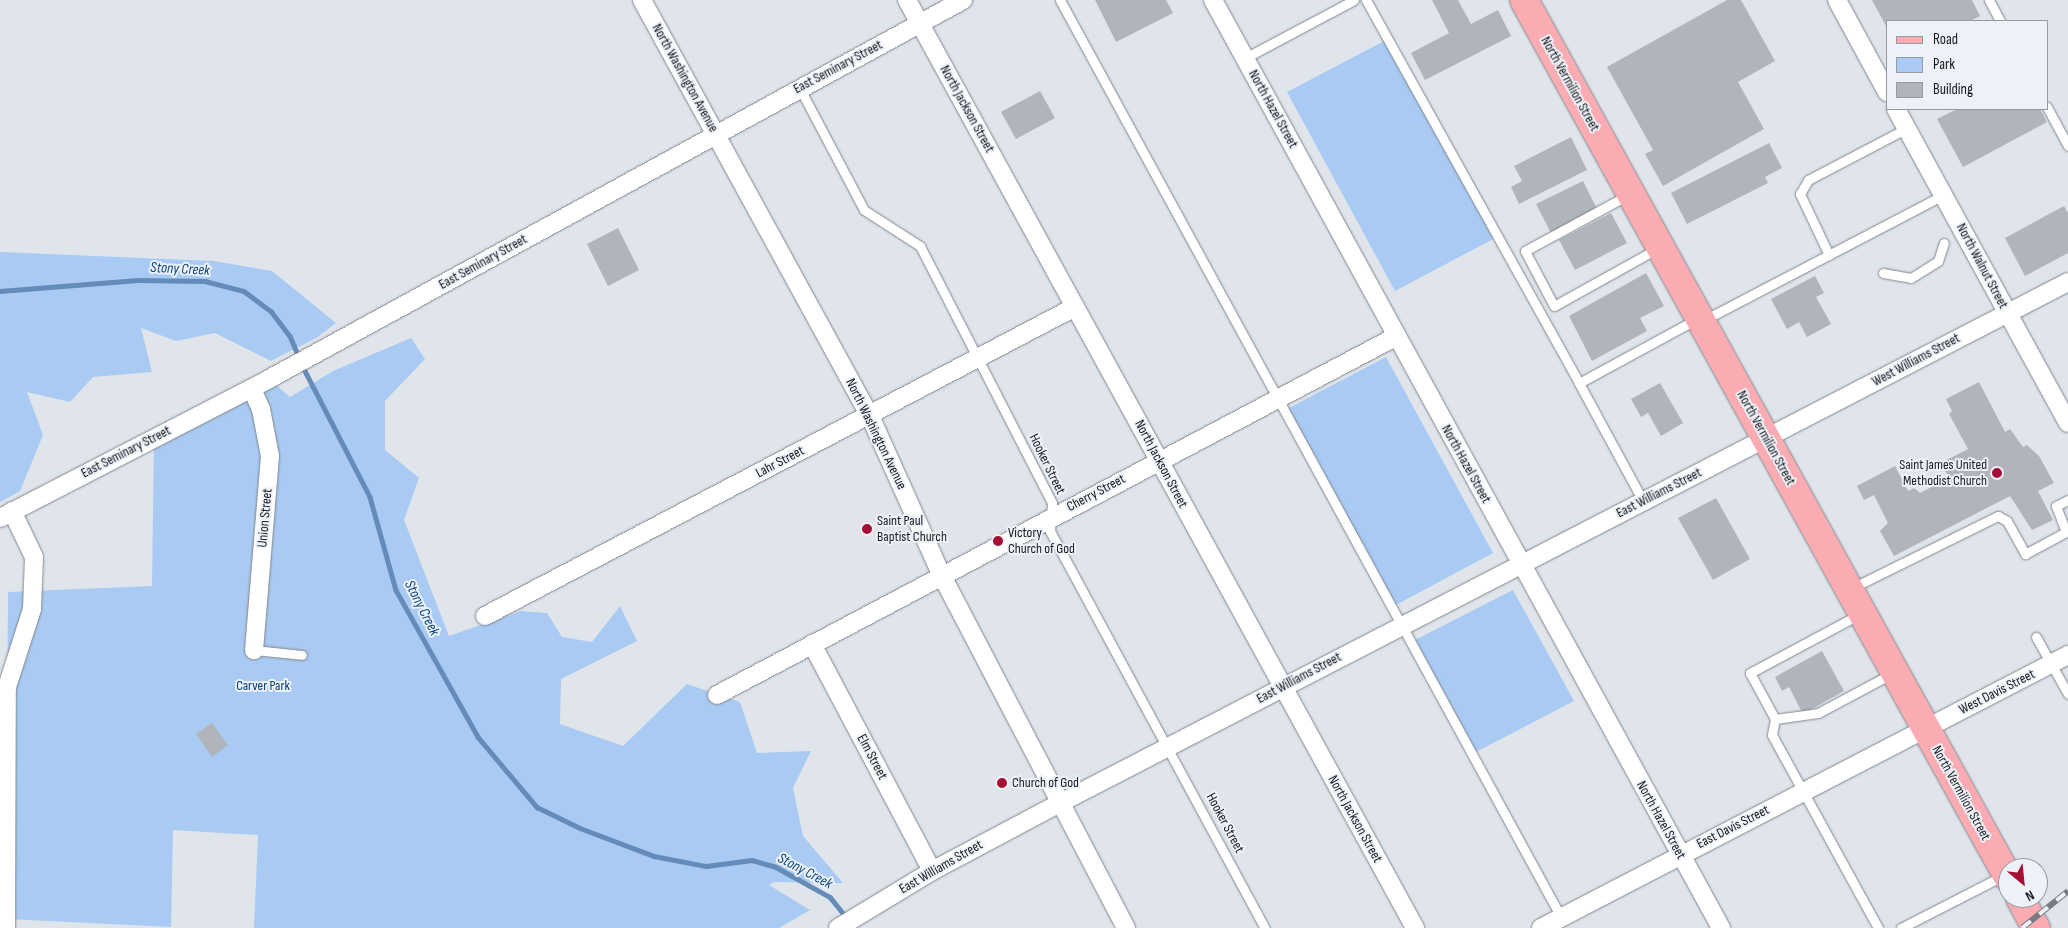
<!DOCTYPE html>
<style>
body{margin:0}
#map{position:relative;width:2068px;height:928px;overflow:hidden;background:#e0e5ec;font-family:"Sofia Sans Condensed",sans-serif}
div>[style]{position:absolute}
.green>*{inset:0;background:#a9caf2}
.stream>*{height:4.5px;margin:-2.25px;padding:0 2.25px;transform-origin:2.25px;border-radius:2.25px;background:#658bb9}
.building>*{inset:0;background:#b0b5bb}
.roads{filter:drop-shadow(0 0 1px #82878d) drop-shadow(0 0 1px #82878d)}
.lane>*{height:9px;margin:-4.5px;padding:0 4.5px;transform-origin:4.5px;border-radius:4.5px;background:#fff}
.street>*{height:18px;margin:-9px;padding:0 9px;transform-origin:9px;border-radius:9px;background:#fff}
.primary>*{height:28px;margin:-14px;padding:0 14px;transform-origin:14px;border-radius:14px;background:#fbabb2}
.rail>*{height:5.5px;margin-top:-2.75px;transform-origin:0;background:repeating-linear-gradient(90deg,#edf2f9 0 11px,#787b80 0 22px);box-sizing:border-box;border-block:1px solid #787b80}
.dots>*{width:14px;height:14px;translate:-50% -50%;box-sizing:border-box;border:2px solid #edf2f9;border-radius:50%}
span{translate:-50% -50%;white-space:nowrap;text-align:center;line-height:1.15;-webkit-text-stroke:4px #edf2f9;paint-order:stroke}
.street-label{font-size:14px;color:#17191c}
.poi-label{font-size:14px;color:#17191c}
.right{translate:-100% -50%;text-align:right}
.left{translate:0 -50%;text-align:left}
.park-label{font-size:14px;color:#023e76}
.water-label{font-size:15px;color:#0b447d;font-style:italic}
.legend{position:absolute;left:1886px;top:20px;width:162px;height:90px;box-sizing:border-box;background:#edf2f9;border:1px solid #979ba1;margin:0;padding:6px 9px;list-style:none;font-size:15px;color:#17191c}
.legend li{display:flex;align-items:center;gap:10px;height:25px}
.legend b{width:25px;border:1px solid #979ba1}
.north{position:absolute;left:1998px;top:858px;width:50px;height:50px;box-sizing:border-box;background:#edf2f9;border:1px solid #979ba1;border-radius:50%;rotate:152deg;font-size:14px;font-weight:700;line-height:20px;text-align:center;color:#17191c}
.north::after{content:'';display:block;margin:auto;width:18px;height:22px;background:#a70e34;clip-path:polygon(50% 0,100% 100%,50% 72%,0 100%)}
</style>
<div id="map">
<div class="green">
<i style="clip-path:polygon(1388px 39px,1497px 237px,1395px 291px,1287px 92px)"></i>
<i style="clip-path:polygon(0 252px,214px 261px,272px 271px,336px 323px,316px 338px,271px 361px,215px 333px,176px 341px,141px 328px,152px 372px,93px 377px,70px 402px,27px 392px,43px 435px,20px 491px,0 502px)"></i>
<i style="clip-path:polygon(411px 338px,425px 359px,385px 401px,385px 450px,419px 478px,404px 520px,449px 636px,521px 611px,547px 613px,562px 637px,592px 642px,620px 606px,637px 641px,561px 679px,560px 724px,623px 746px,687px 684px,740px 702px,757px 753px,811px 751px,793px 788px,803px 836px,843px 883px,774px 882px,769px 885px,810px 910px,779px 928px,254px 928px,258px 835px,173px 830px,171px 927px,6px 919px,8px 592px,152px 586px,154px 438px,269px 379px,290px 397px,333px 371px)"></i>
<i style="clip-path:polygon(1386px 357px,1493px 553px,1392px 607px,1285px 410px)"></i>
<i style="clip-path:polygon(1513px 590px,1574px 701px,1470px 755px,1411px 642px)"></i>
</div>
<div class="stream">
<i style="left:0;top:291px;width:138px;rotate:-4.6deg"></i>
<i style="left:138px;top:280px;width:67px;rotate:0.9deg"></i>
<i style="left:205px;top:281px;width:40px;rotate:14.4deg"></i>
<i style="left:244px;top:291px;width:34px;rotate:37deg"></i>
<i style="left:271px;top:311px;width:31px;rotate:53deg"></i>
<i style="left:290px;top:336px;width:23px;rotate:67deg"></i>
<i style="left:302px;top:365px;width:148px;rotate:62.7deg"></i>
<i style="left:370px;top:497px;width:97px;rotate:74.4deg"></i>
<i style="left:396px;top:590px;width:168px;rotate:60.8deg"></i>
<i style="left:478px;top:737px;width:92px;rotate:49.9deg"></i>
<i style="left:537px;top:807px;width:48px;rotate:26deg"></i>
<i style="left:580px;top:828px;width:79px;rotate:20.7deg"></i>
<i style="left:654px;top:856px;width:53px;rotate:10.9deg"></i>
<i style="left:706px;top:866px;width:46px;rotate:-7.4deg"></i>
<i style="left:752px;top:860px;width:25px;rotate:16deg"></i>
<i style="left:776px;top:867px;width:62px;rotate:29.1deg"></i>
<i style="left:830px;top:897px;width:27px;rotate:51deg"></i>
</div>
<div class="building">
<i style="clip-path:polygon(1095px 0,1166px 0,1173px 13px,1116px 42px)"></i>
<i style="clip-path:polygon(1432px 0,1458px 0,1471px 24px,1498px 10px,1511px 36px,1425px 80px,1411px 53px,1449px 33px)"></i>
<i style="clip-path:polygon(1727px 0,1741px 0,1775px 61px,1738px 82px,1764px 129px,1663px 186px,1645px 154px,1653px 150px,1607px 67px)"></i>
<i style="clip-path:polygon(1872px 0,1972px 0,1980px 16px,1970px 21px,1887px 21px,1887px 28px)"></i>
<i style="clip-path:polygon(1040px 91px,1055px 118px,1016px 139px,1001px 112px)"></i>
<i style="clip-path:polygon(1957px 109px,2040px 109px,2047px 122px,1963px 167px,1937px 119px)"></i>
<i style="clip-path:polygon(1571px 137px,1587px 170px,1519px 204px,1511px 187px,1522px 181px,1514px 166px)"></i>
<i style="clip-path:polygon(1769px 143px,1782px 168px,1765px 177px,1768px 183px,1687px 224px,1671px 193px)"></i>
<i style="clip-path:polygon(1583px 181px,1597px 209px,1551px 233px,1536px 204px)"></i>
<i style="clip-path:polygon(2064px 206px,2068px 213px,2068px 253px,2025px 276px,2005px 238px)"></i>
<i style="clip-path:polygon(1611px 213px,1627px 243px,1575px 270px,1559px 240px)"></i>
<i style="clip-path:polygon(618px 228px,639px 270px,608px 286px,587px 244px)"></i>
<i style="clip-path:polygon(1646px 273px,1664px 306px,1640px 318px,1647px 331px,1592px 361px,1569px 316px)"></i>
<i style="clip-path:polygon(1815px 276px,1824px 293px,1816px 297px,1831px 324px,1807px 337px,1799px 322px,1787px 329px,1771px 299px)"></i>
<i style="clip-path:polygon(1979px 382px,2005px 432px,2010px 429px,2023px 447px,2027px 445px,2039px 456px,2054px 483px,2038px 491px,2053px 520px,2032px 530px,2010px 496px,1894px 556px,1880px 531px,1888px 523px,1874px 495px,1864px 500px,1857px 486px,1895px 466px,1908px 491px,1914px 488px,1920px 493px,1949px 478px,1941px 463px,1968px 449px,1949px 414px,1952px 411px,1946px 399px)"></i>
<i style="clip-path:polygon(1660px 383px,1683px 423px,1661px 436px,1648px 413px,1641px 417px,1631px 399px)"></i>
<i style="clip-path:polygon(1716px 498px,1750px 559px,1713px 580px,1678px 518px)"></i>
<i style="clip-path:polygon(1822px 651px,1844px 691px,1803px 714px,1789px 687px,1782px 691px,1775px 677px)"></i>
<i style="clip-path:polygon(212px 723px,228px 745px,212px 757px,196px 734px)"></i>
</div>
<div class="roads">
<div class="lane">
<i style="left:1060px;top:0;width:1045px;rotate:61.35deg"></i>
<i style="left:1366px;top:0;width:438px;rotate:60.9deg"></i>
<i style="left:1989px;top:0;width:24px;rotate:62deg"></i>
<i style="left:1245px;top:58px;width:123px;rotate:-28deg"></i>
<i style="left:799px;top:87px;width:139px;rotate:62.1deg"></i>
<i style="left:864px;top:210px;width:67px;rotate:32.7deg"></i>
<i style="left:920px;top:246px;width:289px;rotate:62.8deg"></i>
<i style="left:1052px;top:503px;width:28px;rotate:94deg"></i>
<i style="left:1050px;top:531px;width:451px;rotate:61.6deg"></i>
<i style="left:2047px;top:107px;width:44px;rotate:61.7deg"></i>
<i style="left:1628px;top:195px;width:117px;rotate:151.5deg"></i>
<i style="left:1525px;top:251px;width:62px;rotate:62.2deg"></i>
<i style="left:1554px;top:306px;width:119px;rotate:-29.1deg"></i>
<i style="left:1829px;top:255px;width:68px;rotate:-115.4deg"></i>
<i style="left:1800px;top:194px;width:16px;rotate:-60deg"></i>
<i style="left:1808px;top:180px;width:112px;rotate:-27.7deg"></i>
<i style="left:1883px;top:273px;width:28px;rotate:10deg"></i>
<i style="left:1911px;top:278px;width:32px;rotate:-32deg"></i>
<i style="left:1938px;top:261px;width:19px;rotate:-72deg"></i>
<i style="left:1704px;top:320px;width:270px;rotate:-27.6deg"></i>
<i style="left:1643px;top:501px;width:134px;rotate:-118.5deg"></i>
<i style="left:1579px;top:383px;width:134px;rotate:-28.5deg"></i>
<i style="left:1852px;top:588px;width:163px;rotate:-26.3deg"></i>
<i style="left:1998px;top:516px;width:10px;rotate:29deg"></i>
<i style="left:2007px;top:521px;width:38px;rotate:61deg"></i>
<i style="left:2025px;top:554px;width:47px;rotate:-28.2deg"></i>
<i style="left:2066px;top:532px;width:28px;rotate:-111deg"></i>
<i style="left:2056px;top:506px;width:13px;rotate:-27deg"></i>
<i style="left:1860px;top:614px;width:125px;rotate:151.8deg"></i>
<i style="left:1750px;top:673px;width:52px;rotate:61.5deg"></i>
<i style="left:1775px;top:719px;width:43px;rotate:-7.9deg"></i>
<i style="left:1818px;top:713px;width:85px;rotate:-28.1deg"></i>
<i style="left:2036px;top:637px;width:65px;rotate:60.7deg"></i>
<i style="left:254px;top:650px;width:48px;rotate:5.9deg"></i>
<i style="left:1775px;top:719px;width:16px;rotate:101deg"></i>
<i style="left:1772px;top:735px;width:220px;rotate:61.2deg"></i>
<i style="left:1901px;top:928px;width:116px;rotate:-27.2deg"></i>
</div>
<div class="street">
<i style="left:642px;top:0;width:474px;rotate:61.3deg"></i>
<i style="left:870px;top:416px;width:175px;rotate:65.8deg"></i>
<i style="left:942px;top:576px;width:397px;rotate:62.4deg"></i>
<i style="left:907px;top:0;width:1058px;rotate:61.3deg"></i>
<i style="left:1213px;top:0;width:1058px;rotate:61.3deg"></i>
<i style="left:1837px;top:0;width:105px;rotate:61.5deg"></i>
<i style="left:1896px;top:109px;width:358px;rotate:61.3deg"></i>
<i style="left:252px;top:389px;width:22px;rotate:66deg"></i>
<i style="left:261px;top:409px;width:48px;rotate:79.2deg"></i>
<i style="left:270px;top:456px;width:195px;rotate:94.7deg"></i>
<i style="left:0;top:518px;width:303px;rotate:-27.3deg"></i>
<i style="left:269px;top:379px;width:791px;rotate:-28.64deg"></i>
<i style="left:485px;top:616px;width:666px;rotate:-27.64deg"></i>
<i style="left:812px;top:644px;width:257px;rotate:62.1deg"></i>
<i style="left:717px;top:695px;width:769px;rotate:-27.83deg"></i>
<i style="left:6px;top:928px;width:241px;rotate:-89.8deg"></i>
<i style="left:7px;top:687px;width:82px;rotate:-72.2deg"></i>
<i style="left:32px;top:609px;width:52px;rotate:-87.8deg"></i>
<i style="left:34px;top:557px;width:51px;rotate:-115.6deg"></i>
<i style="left:838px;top:928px;width:110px;rotate:-31.2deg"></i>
<i style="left:932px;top:871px;width:143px;rotate:-28deg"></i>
<i style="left:1058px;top:804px;width:1137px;rotate:-27.33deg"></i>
<i style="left:1541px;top:928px;width:594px;rotate:-27.39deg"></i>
</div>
<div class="primary">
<i style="left:1524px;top:0;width:1002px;rotate:61.11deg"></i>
<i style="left:2020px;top:898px;width:34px;rotate:62deg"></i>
</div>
</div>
<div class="rail">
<i style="left:2022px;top:928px;width:59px;rotate:-38.8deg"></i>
</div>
<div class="dots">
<i style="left:1997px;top:473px;background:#a70e34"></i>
<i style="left:867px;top:529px;background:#a70e34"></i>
<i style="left:998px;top:541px;background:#a70e34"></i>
<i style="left:1002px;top:783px;background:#a70e34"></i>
</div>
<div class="street-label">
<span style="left:838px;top:67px;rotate:-28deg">East Seminary Street</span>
<span style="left:685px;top:78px;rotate:61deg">North Washington Avenue</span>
<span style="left:1570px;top:84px;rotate:61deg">North Vermilion Street</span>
<span style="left:967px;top:109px;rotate:61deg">North Jackson Street</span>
<span style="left:1273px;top:109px;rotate:61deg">North Hazel Street</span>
<span style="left:483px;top:262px;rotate:-29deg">East Seminary Street</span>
<span style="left:1982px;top:266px;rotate:62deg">North Walnut Street</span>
<span style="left:1916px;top:360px;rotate:-28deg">West Williams Street</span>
<span style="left:876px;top:434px;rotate:64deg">North Washington Avenue</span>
<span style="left:1766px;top:438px;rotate:61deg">North Vermilion Street</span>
<span style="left:126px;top:452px;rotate:-27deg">East Seminary Street</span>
<span style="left:780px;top:462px;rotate:-28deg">Lahr Street</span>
<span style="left:1047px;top:464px;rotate:64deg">Hooker Street</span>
<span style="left:1161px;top:464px;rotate:62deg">North Jackson Street</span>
<span style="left:1466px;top:464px;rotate:61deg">North Hazel Street</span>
<span style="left:1096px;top:493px;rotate:-28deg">Cherry Street</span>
<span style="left:1659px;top:493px;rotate:-27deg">East Williams Street</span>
<span style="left:265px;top:518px;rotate:-85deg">Union Street</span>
<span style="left:1299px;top:678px;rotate:-28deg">East Williams Street</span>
<span style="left:1997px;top:692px;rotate:-27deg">West Davis Street</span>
<span style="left:872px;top:757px;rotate:62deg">Elm Street</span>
<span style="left:1961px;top:793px;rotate:61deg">North Vermilion Street</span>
<span style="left:1355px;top:819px;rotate:61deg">North Jackson Street</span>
<span style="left:1661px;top:820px;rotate:61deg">North Hazel Street</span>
<span style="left:1225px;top:823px;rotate:62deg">Hooker Street</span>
<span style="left:1733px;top:827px;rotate:-27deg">East Davis Street</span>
<span style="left:941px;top:867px;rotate:-30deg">East Williams Street</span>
</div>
<div class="poi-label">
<span class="right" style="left:1987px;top:473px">Saint James United<br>Methodist Church</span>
<span class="left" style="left:877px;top:529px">Saint Paul<br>Baptist Church</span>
<span class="left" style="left:1008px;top:541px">Victory<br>Church of God</span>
<span class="left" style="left:1012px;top:783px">Church of God</span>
</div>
<div class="park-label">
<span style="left:263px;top:686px">Carver Park</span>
</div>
<div class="water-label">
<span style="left:180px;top:269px;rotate:3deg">Stony Creek</span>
<span style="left:422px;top:608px;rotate:63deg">Stony Creek</span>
<span style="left:805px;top:871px;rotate:28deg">Stony Creek</span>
</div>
<ul class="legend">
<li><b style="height:6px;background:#fbabb2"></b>Road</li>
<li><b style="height:14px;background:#a9caf2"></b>Park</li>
<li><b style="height:14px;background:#b0b5bb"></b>Building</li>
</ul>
<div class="north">N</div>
</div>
